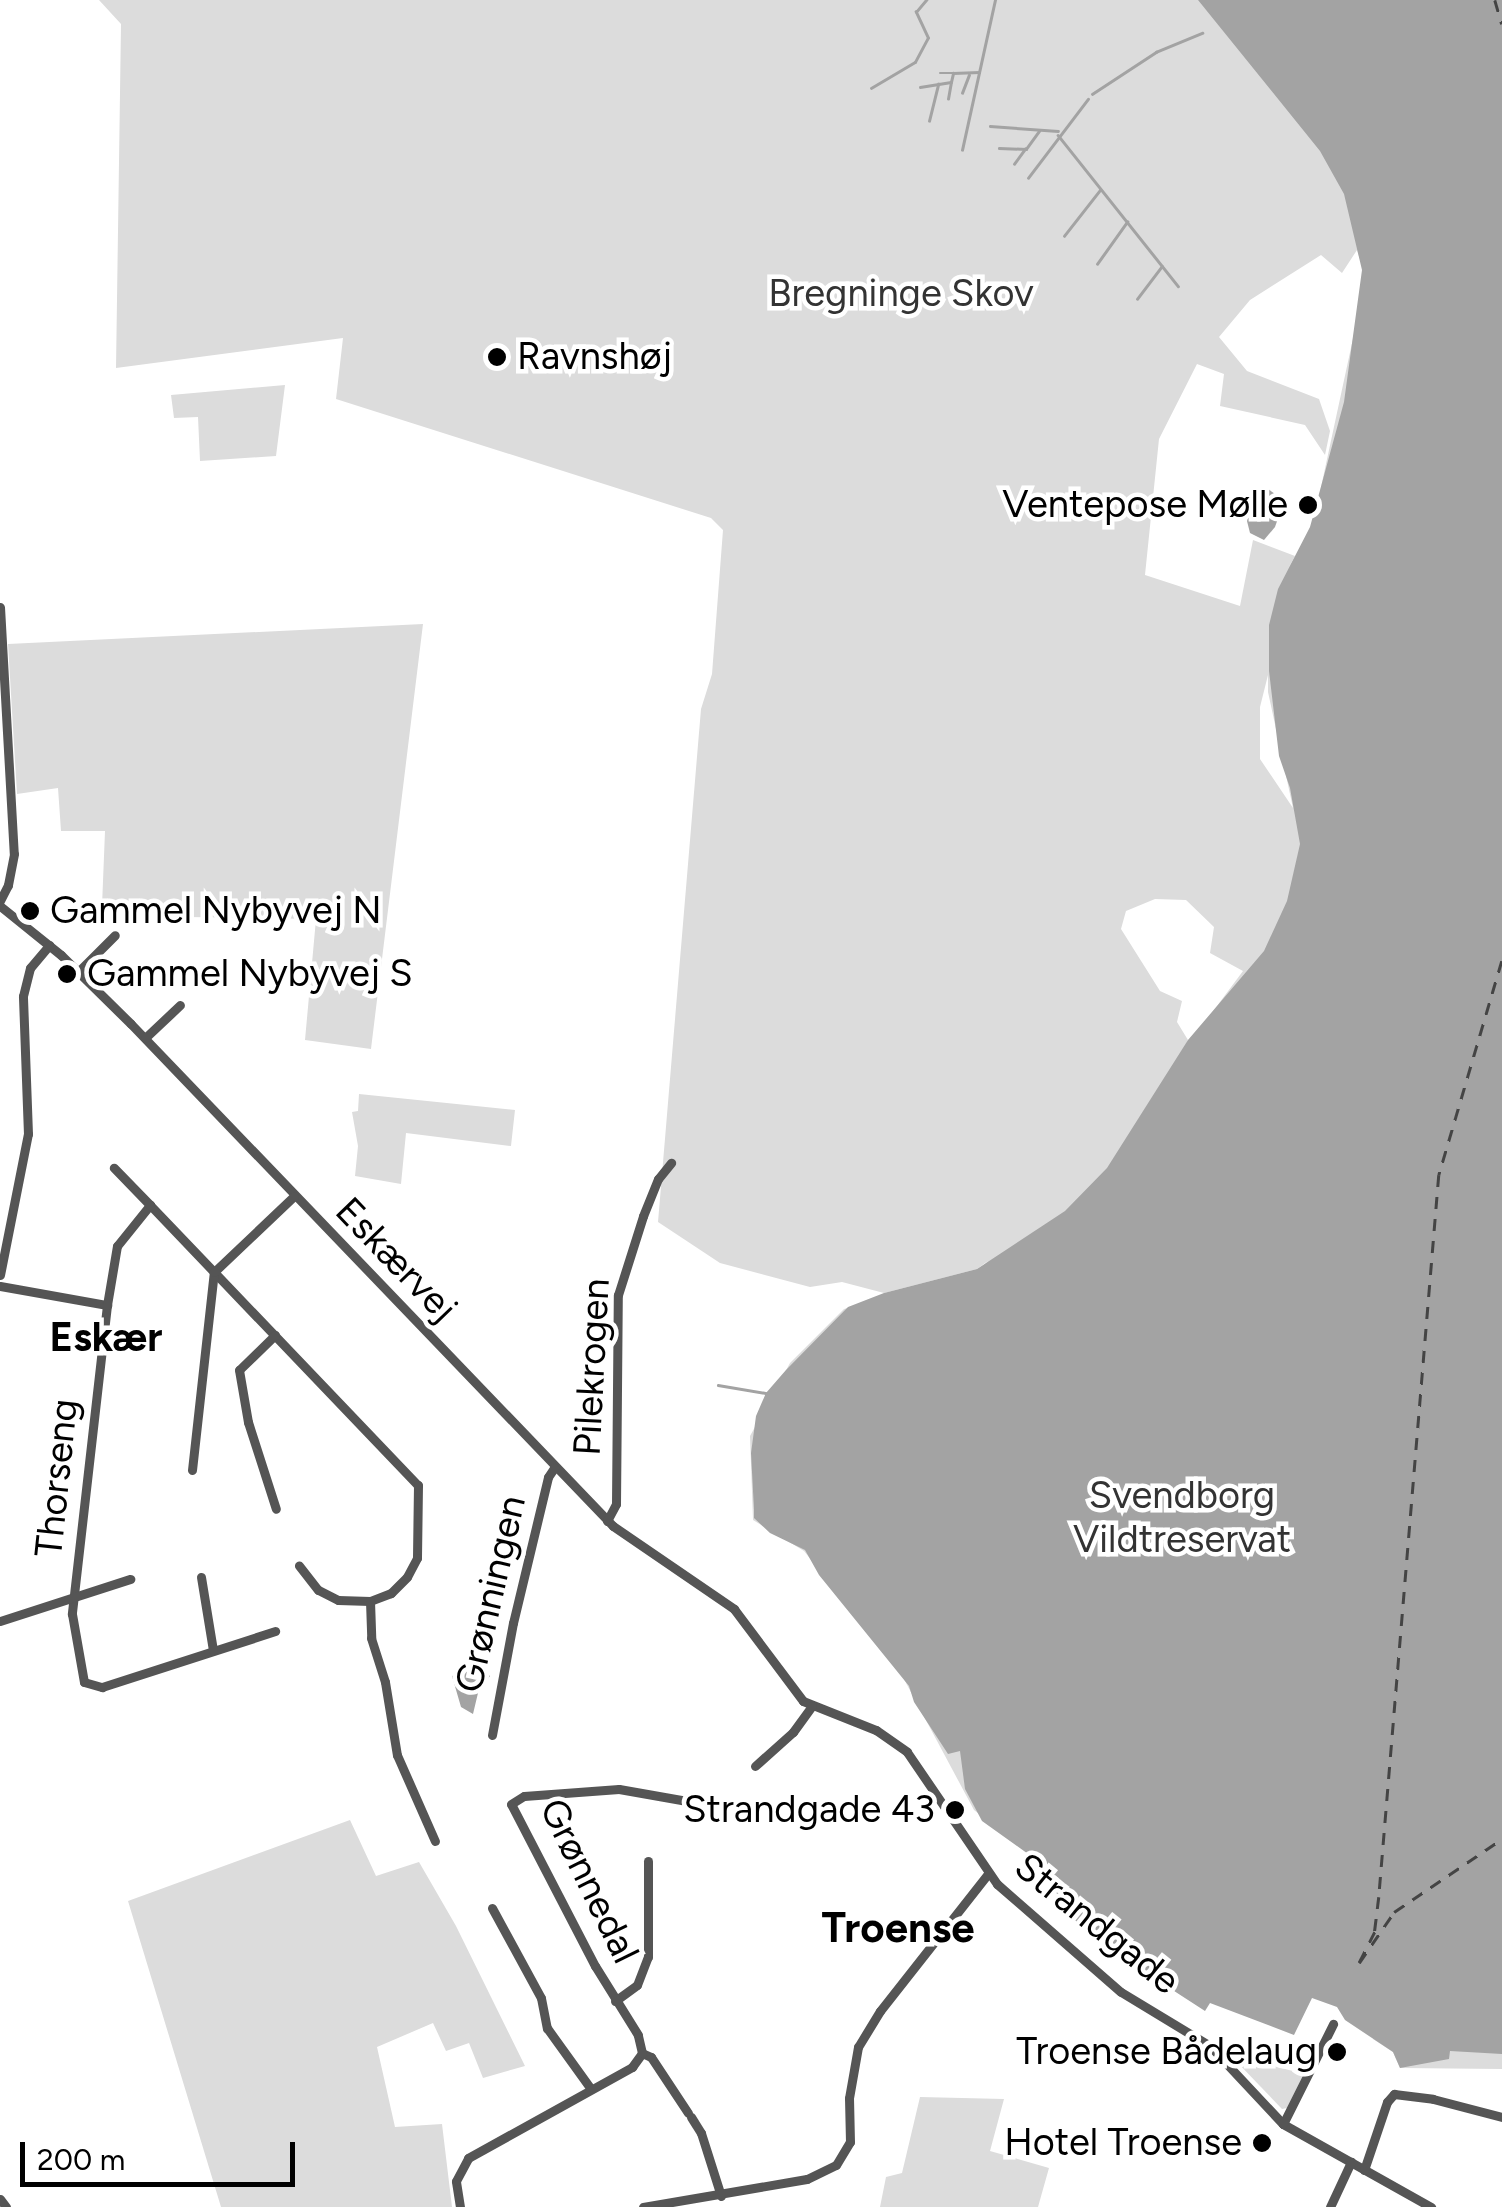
<!DOCTYPE html>
<meta charset="utf-8">
<style>
body{margin:0}
#map{position:relative;width:1502px;height:2207px;overflow:hidden;background:#fff;font-family:Figtree,sans-serif}
div>[style]{position:absolute}
.green>*{inset:0;background:#dcdcdc}
.water>*{inset:0;background:#a3a3a3}
.stream>*{height:2.5px;margin:-1.25px;padding:0 1.25px;transform-origin:1.25px;border-radius:1.25px;background:#a3a3a3}
.ferry>*{height:2.5px;margin-top:-1.25px;transform-origin:0;background:repeating-linear-gradient(90deg,#444 0 12px,transparent 0 22px)}
.minor>*{height:9px;margin:-4.5px;padding:0 4.5px;transform-origin:4.5px;border-radius:4.5px;background:#555}
.dots>*{width:28px;height:28px;translate:-50% -50%;box-sizing:border-box;border:5px solid #fff;border-radius:50%}
span{translate:-50% -50%;white-space:nowrap;text-align:center;line-height:1.15;-webkit-text-stroke:9px #fff;paint-order:stroke}
.park-label{font-size:38px;color:#333}
.poi-label{font-size:38px;color:#000}
.left{translate:0 -50%;text-align:left}
.right{translate:-100% -50%;text-align:right}
.street-label{font-size:38px;color:#000}
.neighbourhood-label{font-size:40px;color:#000;font-weight:700}
.quarter-label{font-size:42px;color:#000;font-weight:700}
.scale{position:absolute;left:20px;top:2142px;width:275px;height:45px;box-sizing:border-box;border:5px solid #000;border-top:0;padding-left:12px;font-size:30px;line-height:35px;white-space:nowrap;color:#000;-webkit-text-stroke:8px #fff;paint-order:stroke}
</style>
<div id="map">
<div class="green">
<i style="clip-path:polygon(evenodd,99px 0,1502px 0,1502px 2069px,1400px 2068px,1393px 2052px,1373px 2039px,1397px 1967px,1197px 1879px,1205px 2009px,1066px 1913px,1044px 1865px,974px 1810px,898px 1668px,804px 1551px,753px 1520px,750px 1436px,790px 1363px,844px 1309px,977px 1272px,988px 1261px,977px 1269px,884px 1293px,842px 1282px,810px 1287px,720px 1263px,658px 1222px,701px 709px,712px 674px,723px 530px,711px 518px,336px 399px,343px 338px,116px 368px,121px 24px,99px 0,1357px 250px,1366px 278px,1312px 529px,1289px 567px,1295px 556px,1253px 540px,1240px 606px,1145px 575px,1159px 439px,1197px 364px,1224px 374px,1220px 406px,1305px 425px,1325px 455px,1330px 431px,1319px 399px,1247px 371px,1219px 337px,1250px 300px,1321px 255px,1342px 273px,1357px 250px,99px 0,1268px 675px,1268px 692px,1293px 808px,1260px 759px,1260px 707px,1268px 675px,99px 0,1155px 899px,1186px 900px,1214px 927px,1210px 953px,1243px 971px,1182px 1053px,1188px 1040px,1177px 1022px,1182px 1001px,1160px 991px,1121px 929px,1126px 911px,1155px 899px)"></i>
<i style="clip-path:polygon(285px 385px,276px 456px,200px 461px,198px 417px,174px 418px,171px 395px)"></i>
<i style="clip-path:polygon(423px 624px,371px 1049px,305px 1040px,316px 919px,187px 917px,102px 906px,105px 831px,61px 831px,58px 788px,17px 794px,8px 644px)"></i>
<i style="clip-path:polygon(359px 1094px,515px 1110px,511px 1146px,406px 1133px,401px 1184px,355px 1176px,358px 1146px,352px 1112px,358px 1111px)"></i>
<i style="clip-path:polygon(350px 1820px,376px 1876px,419px 1862px,456px 1926px,525px 2066px,483px 2078px,469px 2043px,446px 2051px,433px 2023px,377px 2047px,395px 2127px,442px 2124px,452px 2207px,221px 2207px,128px 1901px)"></i>
<i style="clip-path:polygon(1243px 2058px,1304px 2074px,1287px 2108px,1282px 2109px,1235px 2060px)"></i>
<i style="clip-path:polygon(920px 2097px,1004px 2099px,990px 2151px,1049px 2168px,1038px 2207px,880px 2207px,886px 2177px,902px 2173px)"></i>
</div>
<div class="water">
<i style="clip-path:polygon(1198px 0,1502px 0,1502px 2054px,1450px 2051px,1449px 2059px,1400px 2068px,1393px 2052px,1345px 2020px,1337px 2007px,1312px 1998px,1294px 2035px,1210px 2003px,1205px 2011px,1100px 1943px,1066px 1912px,1047px 1874px,1049px 1869px,982px 1821px,965px 1789px,960px 1751px,948px 1754px,914px 1702px,909px 1686px,819px 1575px,805px 1550px,770px 1533px,754px 1518px,754px 1510px,751px 1453px,756px 1416px,766px 1393px,786px 1370px,848px 1307px,884px 1293px,977px 1269px,1065px 1211px,1107px 1168px,1188px 1040px,1264px 951px,1287px 901px,1300px 844px,1290px 788px,1279px 756px,1269px 671px,1269px 625px,1278px 589px,1310px 527px,1344px 402px,1362px 270px,1344px 194px,1320px 151px)"></i>
<i style="clip-path:polygon(1268px 489px,1281px 498px,1282px 507px,1275px 527px,1264px 540px,1250px 533px,1247px 521px,1256px 490px)"></i>
<i style="clip-path:polygon(478px 1667px,490px 1676px,478px 1693px,473px 1714px,461px 1707px,452px 1676px)"></i>
</div>
<div class="stream">
<i style="left:940px;top:73px;width:13px"></i>
<i style="left:920px;top:87px;width:31px;rotate:-9deg"></i>
<i style="left:951px;top:82px;width:9px;rotate:-77deg"></i>
<i style="left:953px;top:73px;width:26px;rotate:-2deg"></i>
<i style="left:871px;top:88px;width:51px;rotate:-30.6deg"></i>
<i style="left:915px;top:62px;width:27px;rotate:-62deg"></i>
<i style="left:928px;top:38px;width:29px;rotate:-115deg"></i>
<i style="left:916px;top:12px;width:16px;rotate:-50deg"></i>
<i style="left:962px;top:93px;width:19px;rotate:-69deg"></i>
<i style="left:1092px;top:94px;width:77px;rotate:-33.3deg"></i>
<i style="left:1156px;top:52px;width:50px;rotate:-22.4deg"></i>
<i style="left:948px;top:99px;width:17px;rotate:-80deg"></i>
<i style="left:929px;top:121px;width:38px;rotate:-76deg"></i>
<i style="left:990px;top:126px;width:68px;rotate:4.2deg"></i>
<i style="left:1058px;top:135px;width:193px;rotate:51.5deg"></i>
<i style="left:999px;top:148px;width:27px;rotate:2deg"></i>
<i style="left:1026px;top:149px;width:22px;rotate:-54deg"></i>
<i style="left:962px;top:150px;width:154px;rotate:-77.6deg"></i>
<i style="left:1014px;top:164px;width:19px;rotate:-54deg"></i>
<i style="left:1028px;top:178px;width:99px;rotate:-52.8deg"></i>
<i style="left:1064px;top:236px;width:58px;rotate:-52deg"></i>
<i style="left:1097px;top:264px;width:52px;rotate:-54.5deg"></i>
<i style="left:1137px;top:299px;width:41px;rotate:-52.9deg"></i>
<i style="left:718px;top:1385px;width:49px;rotate:9.5deg"></i>
</div>
<div class="ferry">
<i style="left:1495px;top:0;width:25px;rotate:74deg"></i>
<i style="left:1502px;top:961px;width:223px;rotate:106.4deg"></i>
<i style="left:1439px;top:1175px;width:724px;rotate:94.75deg"></i>
<i style="left:1379px;top:1897px;width:35px;rotate:97deg"></i>
<i style="left:1375px;top:1932px;width:35px;rotate:117deg"></i>
<i style="left:1359px;top:1963px;width:62px;rotate:-55.5deg"></i>
<i style="left:1394px;top:1912px;width:130px;rotate:-34.1deg"></i>
</div>
<div class="minor">
<i style="left:0;top:607px;width:247px;rotate:86.8deg"></i>
<i style="left:14px;top:854px;width:32px;rotate:101deg"></i>
<i style="left:8px;top:885px;width:18px;rotate:117deg"></i>
<i style="left:0;top:906px;width:78px;rotate:38.8deg"></i>
<i style="left:61px;top:955px;width:98px;rotate:44.6deg"></i>
<i style="left:131px;top:1024px;width:696px;rotate:46.16deg"></i>
<i style="left:613px;top:1526px;width:147px;rotate:34.4deg"></i>
<i style="left:734px;top:1609px;width:115px;rotate:53.1deg"></i>
<i style="left:803px;top:1701px;width:79px;rotate:21.7deg"></i>
<i style="left:876px;top:1730px;width:38px;rotate:35deg"></i>
<i style="left:907px;top:1752px;width:160px;rotate:55.7deg"></i>
<i style="left:997px;top:1884px;width:164px;rotate:41.1deg"></i>
<i style="left:1121px;top:1992px;width:104px;rotate:31.2deg"></i>
<i style="left:1210px;top:2046px;width:107px;rotate:46.9deg"></i>
<i style="left:1283px;top:2124px;width:170px;rotate:29.3deg"></i>
<i style="left:78px;top:972px;width:52px;rotate:-45deg"></i>
<i style="left:145px;top:1038px;width:48px;rotate:-43.3deg"></i>
<i style="left:150px;top:1205px;width:388px;rotate:46.3deg"></i>
<i style="left:418px;top:1485px;width:73px;rotate:90.8deg"></i>
<i style="left:417px;top:1558px;width:21px;rotate:118deg"></i>
<i style="left:407px;top:1577px;width:23px;rotate:135deg"></i>
<i style="left:391px;top:1593px;width:22px;rotate:159deg"></i>
<i style="left:370px;top:1601px;width:32px;rotate:-178deg"></i>
<i style="left:338px;top:1600px;width:22px;rotate:-153deg"></i>
<i style="left:318px;top:1590px;width:31px;rotate:-128deg"></i>
<i style="left:0;top:1275px;width:144px;rotate:-78.8deg"></i>
<i style="left:28px;top:1134px;width:138px;rotate:-92.1deg"></i>
<i style="left:23px;top:996px;width:29px;rotate:-76deg"></i>
<i style="left:30px;top:968px;width:30px;rotate:-50deg"></i>
<i style="left:0;top:1286px;width:109px;rotate:10.1deg"></i>
<i style="left:107px;top:1305px;width:311px;rotate:96.5deg"></i>
<i style="left:72px;top:1614px;width:69px;rotate:80deg"></i>
<i style="left:84px;top:1682px;width:19px;rotate:16deg"></i>
<i style="left:102px;top:1687px;width:182px;rotate:-17.9deg"></i>
<i style="left:107px;top:1305px;width:60px;rotate:-80.4deg"></i>
<i style="left:117px;top:1246px;width:53px;rotate:-51.2deg"></i>
<i style="left:150px;top:1205px;width:52px;rotate:-134.2deg"></i>
<i style="left:275px;top:1335px;width:50px;rotate:135.8deg"></i>
<i style="left:239px;top:1370px;width:53px;rotate:80.2deg"></i>
<i style="left:248px;top:1422px;width:91px;rotate:72.2deg"></i>
<i style="left:192px;top:1470px;width:199px;rotate:-83.7deg"></i>
<i style="left:214px;top:1272px;width:110px;rotate:-43.5deg"></i>
<i style="left:607px;top:1521px;width:19px;rotate:-62deg"></i>
<i style="left:616px;top:1504px;width:209px;rotate:-89.5deg"></i>
<i style="left:618px;top:1295px;width:83px;rotate:-72.4deg"></i>
<i style="left:643px;top:1216px;width:40px;rotate:-68deg"></i>
<i style="left:658px;top:1179px;width:21px;rotate:-51deg"></i>
<i style="left:201px;top:1577px;width:74px;rotate:80.7deg"></i>
<i style="left:370px;top:1601px;width:37px;rotate:88deg"></i>
<i style="left:371px;top:1638px;width:46px;rotate:72.3deg"></i>
<i style="left:385px;top:1682px;width:74px;rotate:80.7deg"></i>
<i style="left:397px;top:1755px;width:94px;rotate:66.2deg"></i>
<i style="left:0;top:1621px;width:137px;rotate:-17.9deg"></i>
<i style="left:492px;top:1735px;width:114px;rotate:-79.4deg"></i>
<i style="left:513px;top:1623px;width:150px;rotate:-76.5deg"></i>
<i style="left:548px;top:1477px;width:11px;rotate:-56deg"></i>
<i style="left:755px;top:1766px;width:51px;rotate:-41.8deg"></i>
<i style="left:793px;top:1732px;width:32px;rotate:-54deg"></i>
<i style="left:492px;top:1908px;width:102px;rotate:61.4deg"></i>
<i style="left:541px;top:1998px;width:31px;rotate:79deg"></i>
<i style="left:547px;top:2028px;width:75px;rotate:54.2deg"></i>
<i style="left:615px;top:2001px;width:27px;rotate:-36deg"></i>
<i style="left:637px;top:1985px;width:30px;rotate:-69deg"></i>
<i style="left:648px;top:1957px;width:96px;rotate:-90deg"></i>
<i style="left:642px;top:2053px;width:10px;rotate:24deg"></i>
<i style="left:651px;top:2057px;width:67px;rotate:56.5deg"></i>
<i style="left:691px;top:2117px;width:19px;rotate:58deg"></i>
<i style="left:701px;top:2133px;width:66px;rotate:72.4deg"></i>
<i style="left:1283px;top:2124px;width:112px;rotate:-63.4deg"></i>
<i style="left:1364px;top:2170px;width:72px;rotate:-71.3deg"></i>
<i style="left:1387px;top:2102px;width:11px;rotate:-49deg"></i>
<i style="left:1394px;top:2094px;width:39px;rotate:7deg"></i>
<i style="left:1433px;top:2099px;width:71px;rotate:14.6deg"></i>
<i style="left:0;top:2199px;width:10px;rotate:53deg"></i>
<i style="left:460px;top:2207px;width:26px;rotate:-99deg"></i>
<i style="left:456px;top:2181px;width:26px;rotate:-62deg"></i>
<i style="left:468px;top:2158px;width:188px;rotate:-29deg"></i>
<i style="left:632px;top:2067px;width:17px;rotate:-54deg"></i>
<i style="left:642px;top:2053px;width:18px;rotate:-103deg"></i>
<i style="left:638px;top:2035px;width:81px;rotate:-121.9deg"></i>
<i style="left:595px;top:1966px;width:182px;rotate:-117.4deg"></i>
<i style="left:511px;top:1804px;width:15px;rotate:-32deg"></i>
<i style="left:524px;top:1796px;width:95px;rotate:-4.2deg"></i>
<i style="left:619px;top:1789px;width:92px;rotate:10deg"></i>
<i style="left:643px;top:2207px;width:166px;rotate:-9.7deg"></i>
<i style="left:807px;top:2179px;width:32px;rotate:-26deg"></i>
<i style="left:836px;top:2165px;width:27px;rotate:-59deg"></i>
<i style="left:850px;top:2142px;width:44px;rotate:-91.3deg"></i>
<i style="left:849px;top:2098px;width:52px;rotate:-80deg"></i>
<i style="left:858px;top:2047px;width:42px;rotate:-58.6deg"></i>
<i style="left:880px;top:2011px;width:174px;rotate:-51.8deg"></i>
<i style="left:1330px;top:2207px;width:50px;rotate:-65deg"></i>
</div>
<div class="dots">
<i style="left:497px;top:357px;background:#000"></i>
<i style="left:1308px;top:505px;background:#000"></i>
<i style="left:30px;top:911px;background:#000"></i>
<i style="left:67px;top:974px;background:#000"></i>
<i style="left:955px;top:1810px;background:#000"></i>
<i style="left:1337px;top:2052px;background:#000"></i>
<i style="left:1262px;top:2143px;background:#000"></i>
</div>
<div class="park-label">
<span style="left:901px;top:294px">Bregninge Skov</span>
<span style="left:1182px;top:1518px">Svendborg<br>Vildtreservat</span>
</div>
<div class="poi-label">
<span class="left" style="left:517px;top:357px">Ravnshøj</span>
<span class="right" style="left:1288px;top:505px">Ventepose Mølle</span>
<span class="left" style="left:50px;top:911px">Gammel Nybyvej N</span>
<span class="left" style="left:87px;top:974px">Gammel Nybyvej S</span>
<span class="right" style="left:935px;top:1810px">Strandgade 43</span>
<span class="right" style="left:1317px;top:2052px">Troense Bådelaug</span>
<span class="right" style="left:1242px;top:2143px">Hotel Troense</span>
</div>
<div class="street-label">
<span style="left:396px;top:1260px;rotate:46deg">Eskærvej</span>
<span style="left:592px;top:1367px;rotate:-87deg">Pilekrogen</span>
<span style="left:57px;top:1478px;rotate:-84deg">Thorseng</span>
<span style="left:491px;top:1594px;rotate:-77deg">Grønningen</span>
<span style="left:589px;top:1881px;rotate:64deg">Grønnedal</span>
<span style="left:1097px;top:1924px;rotate:39deg">Strandgade</span>
</div>
<div class="neighbourhood-label">
<span style="left:106px;top:1337px">Eskær</span>
</div>
<div class="quarter-label">
<span style="left:898px;top:1928px">Troense</span>
</div>
<div class="scale">200 m</div>
</div>
